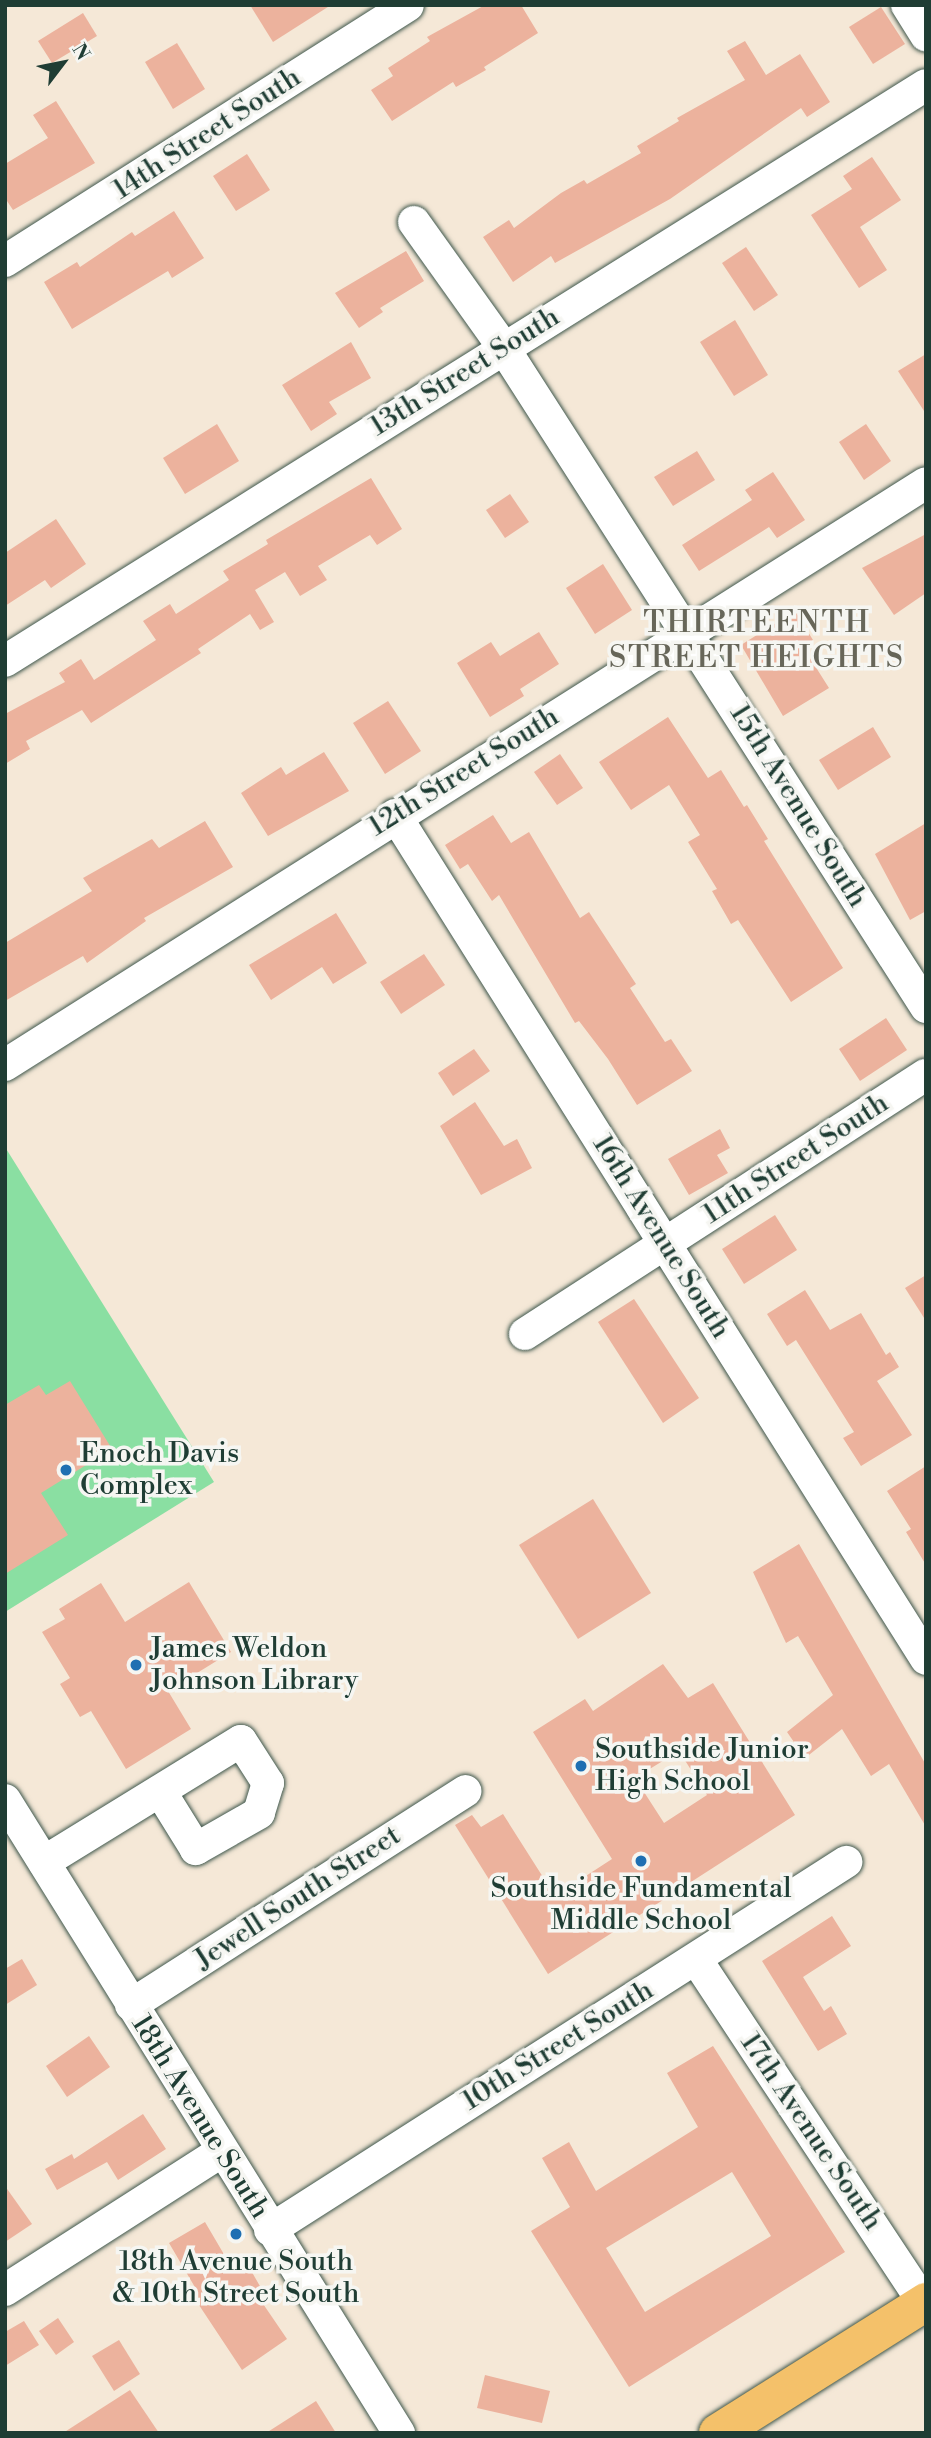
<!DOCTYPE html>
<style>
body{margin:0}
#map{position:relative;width:931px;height:2438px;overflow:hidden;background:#f5e8d7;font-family:"Libre Bodoni",serif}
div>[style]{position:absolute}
.green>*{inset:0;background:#8adfa2}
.building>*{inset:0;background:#ecb29d}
.roads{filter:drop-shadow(0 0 2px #3f574c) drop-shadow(0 0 2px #3f574c)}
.minor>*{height:32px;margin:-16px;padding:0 16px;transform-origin:16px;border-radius:16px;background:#fff}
.major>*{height:38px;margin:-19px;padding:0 19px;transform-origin:19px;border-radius:19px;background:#f4c16a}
.dots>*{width:19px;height:19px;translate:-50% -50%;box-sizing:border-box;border:4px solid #f6f6f2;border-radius:50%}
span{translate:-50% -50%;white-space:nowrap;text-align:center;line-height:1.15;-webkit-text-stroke:7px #f6f6f2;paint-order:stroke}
.street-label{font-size:28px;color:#1f3d34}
.poi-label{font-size:28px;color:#1f3d34}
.left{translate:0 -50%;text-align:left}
.neighbourhood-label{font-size:30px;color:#676659;letter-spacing:2px}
.frame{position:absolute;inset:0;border:7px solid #1f3d34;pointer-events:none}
.north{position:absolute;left:28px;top:28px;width:70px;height:70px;-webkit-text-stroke:5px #f6f6f2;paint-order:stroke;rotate:58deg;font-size:19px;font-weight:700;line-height:28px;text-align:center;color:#1f3d34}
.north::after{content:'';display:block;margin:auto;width:24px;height:32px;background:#1f3d34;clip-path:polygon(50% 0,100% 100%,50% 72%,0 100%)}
</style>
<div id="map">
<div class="green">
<i style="clip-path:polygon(5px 1147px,214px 1482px,5px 1612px)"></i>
</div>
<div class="building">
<i style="clip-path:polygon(250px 5px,331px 5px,273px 42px)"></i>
<i style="clip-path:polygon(485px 5px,521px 5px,538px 33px,484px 67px,486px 70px,456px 87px,453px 82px,392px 121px,371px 90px,393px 76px,388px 68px,430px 41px,427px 37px)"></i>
<i style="clip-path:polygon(881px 7px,905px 44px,873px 64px,849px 27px)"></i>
<i style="clip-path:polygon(83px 13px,97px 36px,52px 63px,38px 41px)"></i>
<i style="clip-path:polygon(745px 41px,766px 75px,800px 54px,830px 102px,807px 117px,801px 108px,670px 199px,555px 263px,551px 256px,513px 282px,483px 237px,509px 220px,514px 228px,561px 193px,584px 180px,587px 184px,641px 153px,637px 146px,679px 121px,677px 118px,745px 80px,727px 51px)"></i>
<i style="clip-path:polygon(177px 43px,205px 89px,173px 109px,145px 62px)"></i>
<i style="clip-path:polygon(56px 101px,95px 163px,13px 210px,5px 198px,5px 164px,48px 138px,33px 115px)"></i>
<i style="clip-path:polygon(247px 154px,270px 190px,236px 211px,213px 176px)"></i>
<i style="clip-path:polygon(872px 157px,901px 200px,860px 227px,887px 270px,859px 288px,811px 215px,852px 189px,843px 176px)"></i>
<i style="clip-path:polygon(174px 211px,204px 258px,172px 278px,168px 271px,72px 329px,44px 282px,77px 262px,80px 267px,132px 232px,135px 236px)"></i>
<i style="clip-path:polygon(746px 247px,778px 295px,754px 311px,722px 263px)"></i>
<i style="clip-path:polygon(406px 251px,424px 281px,380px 308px,383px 312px,359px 328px,335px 293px)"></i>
<i style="clip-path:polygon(735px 320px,768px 375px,734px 396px,700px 342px)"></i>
<i style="clip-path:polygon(351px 342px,371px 378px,329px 402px,337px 414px,311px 431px,282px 385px)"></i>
<i style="clip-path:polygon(926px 354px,926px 414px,898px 371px)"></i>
<i style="clip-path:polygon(217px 424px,239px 461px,185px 494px,163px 458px)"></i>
<i style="clip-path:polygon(866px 424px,891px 461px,864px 480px,839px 442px)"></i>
<i style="clip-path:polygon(697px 451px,715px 480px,673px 506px,654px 477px)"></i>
<i style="clip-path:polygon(773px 472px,805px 520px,777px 538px,769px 527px,699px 571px,682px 545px,752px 500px,745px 490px)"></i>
<i style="clip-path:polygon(371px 478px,402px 529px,377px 545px,370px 535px,318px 566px,327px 580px,300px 596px,285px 572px,255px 590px,274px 622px,260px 630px,250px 614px,198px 649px,201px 653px,91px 723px,82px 710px,26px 741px,30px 749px,5px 764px,5px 714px,65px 682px,59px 673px,81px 659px,94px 680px,156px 640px,143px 621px,170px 604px,176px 614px,229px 580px,223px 571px,268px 544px,266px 540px)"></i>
<i style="clip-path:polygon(510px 494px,529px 522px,505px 538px,486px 510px)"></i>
<i style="clip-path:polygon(56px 519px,86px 564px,51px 588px,45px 580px,5px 606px,5px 553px)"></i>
<i style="clip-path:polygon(926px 534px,926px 593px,894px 615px,862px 568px)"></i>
<i style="clip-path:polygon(603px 564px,632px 610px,595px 634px,566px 588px)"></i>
<i style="clip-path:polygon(795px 611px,813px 640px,803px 647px,829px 688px,783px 716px,741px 645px)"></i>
<i style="clip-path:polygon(539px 632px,559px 664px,520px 689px,524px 696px,490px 717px,457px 663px,491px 642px,500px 656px)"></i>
<i style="clip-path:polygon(388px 701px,421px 751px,385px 774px,353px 723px)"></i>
<i style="clip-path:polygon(668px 717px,708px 778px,721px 770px,744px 807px,747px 805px,768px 839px,764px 841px,843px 968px,791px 1002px,738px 920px,731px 924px,712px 891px,717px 889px,688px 842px,700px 835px,669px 785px,631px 810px,599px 762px)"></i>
<i style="clip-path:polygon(873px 727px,891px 757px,838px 790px,819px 760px)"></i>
<i style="clip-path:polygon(324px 752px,349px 791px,268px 836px,241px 793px,281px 767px,286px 775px)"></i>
<i style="clip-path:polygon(560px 754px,583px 788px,557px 805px,534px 772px)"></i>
<i style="clip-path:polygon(493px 815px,511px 843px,529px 832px,580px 918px,589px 912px,636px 984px,630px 988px,665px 1042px,671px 1039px,692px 1071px,637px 1105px,608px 1059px,579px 1021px,575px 1023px,499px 895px,492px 901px,468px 864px,460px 869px,445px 845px)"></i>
<i style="clip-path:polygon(205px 821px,233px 867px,144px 918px,146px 921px,87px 963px,83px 956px,5px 1001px,5px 943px,92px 891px,83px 878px,152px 839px,159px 848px)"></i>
<i style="clip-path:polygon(926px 823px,926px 911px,910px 920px,875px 854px)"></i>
<i style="clip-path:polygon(336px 913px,367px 963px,333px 984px,322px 967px,271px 1000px,249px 965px)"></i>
<i style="clip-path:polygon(424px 954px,445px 985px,401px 1014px,380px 982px)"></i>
<i style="clip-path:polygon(886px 1018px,907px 1050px,860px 1081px,839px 1049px)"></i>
<i style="clip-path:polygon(474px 1049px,490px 1071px,453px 1096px,438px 1073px)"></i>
<i style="clip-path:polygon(475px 1102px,504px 1146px,517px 1139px,532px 1168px,481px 1195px,440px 1126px)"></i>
<i style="clip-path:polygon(720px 1129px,730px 1148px,717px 1155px,728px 1173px,689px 1195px,668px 1159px)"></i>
<i style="clip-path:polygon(775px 1215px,797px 1250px,744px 1284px,722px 1249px)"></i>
<i style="clip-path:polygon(926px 1275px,926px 1321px,905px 1288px)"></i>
<i style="clip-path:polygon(805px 1290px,830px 1330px,861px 1313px,886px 1355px,890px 1352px,899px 1367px,877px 1381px,912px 1435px,861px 1466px,843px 1438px,854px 1432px,796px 1340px,787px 1346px,767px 1314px)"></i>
<i style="clip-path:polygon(634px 1299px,699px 1398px,663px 1423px,598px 1322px)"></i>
<i style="clip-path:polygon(70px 1381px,112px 1449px,41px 1493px,68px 1535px,5px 1574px,5px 1405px,39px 1385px,46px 1395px)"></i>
<i style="clip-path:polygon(926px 1466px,926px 1565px,906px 1532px,911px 1529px,887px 1491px)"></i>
<i style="clip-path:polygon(593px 1499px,651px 1593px,578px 1639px,519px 1545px)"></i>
<i style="clip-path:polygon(799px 1544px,926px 1765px,926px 1827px,889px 1764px,871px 1776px,842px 1729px,805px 1758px,787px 1732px,833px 1695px,798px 1636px,786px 1643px,753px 1572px)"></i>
<i style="clip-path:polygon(189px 1582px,231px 1652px,168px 1691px,191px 1729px,126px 1769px,91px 1711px,80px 1717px,60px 1684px,70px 1678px,42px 1632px,65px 1619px,59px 1609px,101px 1583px,125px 1622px)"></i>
<i style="clip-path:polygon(evenodd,663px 1664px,688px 1698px,713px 1683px,795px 1815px,548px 1974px,455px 1825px,472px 1815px,481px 1827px,503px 1814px,555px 1896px,612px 1859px,533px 1732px,585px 1699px,593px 1711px,663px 1664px,679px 1751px,707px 1795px,664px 1823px,635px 1778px,679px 1751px)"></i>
<i style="clip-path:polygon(832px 1916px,851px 1946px,803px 1977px,824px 2011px,831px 2006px,847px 2034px,818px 2051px,762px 1961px)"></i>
<i style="clip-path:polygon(22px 1959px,37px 1985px,5px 2005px,5px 1969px)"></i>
<i style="clip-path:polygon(89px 2036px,110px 2067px,67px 2097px,46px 2066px)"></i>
<i style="clip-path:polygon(evenodd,713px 2046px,845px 2252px,629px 2387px,531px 2231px,570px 2207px,542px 2158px,569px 2142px,596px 2191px,698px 2127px,667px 2073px,713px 2046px,732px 2172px,771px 2236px,645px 2312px,606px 2248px,732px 2172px)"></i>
<i style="clip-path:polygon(143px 2114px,166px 2149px,118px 2180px,107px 2162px,57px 2190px,45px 2169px,72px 2154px,74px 2159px)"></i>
<i style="clip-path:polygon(5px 2186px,32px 2224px,5px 2242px)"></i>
<i style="clip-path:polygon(205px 2222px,232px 2268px,245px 2260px,261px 2288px,255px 2292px,287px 2339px,242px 2370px,191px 2293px,196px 2289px,169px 2243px)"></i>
<i style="clip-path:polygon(58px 2318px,74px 2342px,56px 2355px,39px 2331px)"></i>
<i style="clip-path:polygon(24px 2321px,39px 2345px,5px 2366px,5px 2332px)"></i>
<i style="clip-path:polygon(119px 2340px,140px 2374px,114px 2391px,92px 2356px)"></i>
<i style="clip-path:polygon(485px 2375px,550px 2391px,542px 2423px,477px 2408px)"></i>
<i style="clip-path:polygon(130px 2390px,159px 2433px,63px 2433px)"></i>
<i style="clip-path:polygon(316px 2401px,336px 2433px,266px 2433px)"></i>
</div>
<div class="roads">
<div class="minor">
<i style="left:907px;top:5px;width:36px;rotate:58deg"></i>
<i style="left:414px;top:222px;width:153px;rotate:54.5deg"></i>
<i style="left:503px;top:347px;width:784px;rotate:57.34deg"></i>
<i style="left:5px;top:261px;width:477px;rotate:-32.4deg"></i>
<i style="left:5px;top:661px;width:1086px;rotate:-32.02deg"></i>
<i style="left:395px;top:815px;width:997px;rotate:57.82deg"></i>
<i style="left:5px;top:1065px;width:1089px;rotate:-32.29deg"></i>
<i style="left:525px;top:1334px;width:477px;rotate:-32.9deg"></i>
<i style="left:5px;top:1800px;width:746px;rotate:58.1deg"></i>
<i style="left:44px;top:1862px;width:231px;rotate:-31.6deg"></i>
<i style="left:241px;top:1741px;width:50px;rotate:57.3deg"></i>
<i style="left:268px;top:1783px;width:31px;rotate:107deg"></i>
<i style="left:259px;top:1813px;width:73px;rotate:150.3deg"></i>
<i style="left:196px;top:1849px;width:68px;rotate:-121.8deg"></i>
<i style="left:696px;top:1959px;width:416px;rotate:56.5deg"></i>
<i style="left:131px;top:2005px;width:397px;rotate:-32.6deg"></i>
<i style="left:270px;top:2230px;width:684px;rotate:-32.57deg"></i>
<i style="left:5px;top:2290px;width:256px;rotate:-32.6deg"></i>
</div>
<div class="major">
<i style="left:718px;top:2433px;width:246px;rotate:-32.2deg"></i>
</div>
</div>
<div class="dots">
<i style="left:66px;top:1470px;background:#1f6fb2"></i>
<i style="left:136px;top:1665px;background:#1f6fb2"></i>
<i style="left:581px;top:1766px;background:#1f6fb2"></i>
<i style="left:641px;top:1861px;background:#1f6fb2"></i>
<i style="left:236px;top:2234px;background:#1f6fb2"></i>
</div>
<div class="street-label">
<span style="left:207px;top:134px;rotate:-33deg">14th Street South</span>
<span style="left:465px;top:372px;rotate:-32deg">13th Street South</span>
<span style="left:464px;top:772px;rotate:-32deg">12th Street South</span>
<span style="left:798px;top:806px;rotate:58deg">15th Avenue South</span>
<span style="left:796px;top:1159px;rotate:-33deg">11th Street South</span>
<span style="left:661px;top:1237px;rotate:58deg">16th Avenue South</span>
<span style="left:298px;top:1898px;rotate:-33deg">Jewell South Street</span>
<span style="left:558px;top:2046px;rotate:-32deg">10th Street South</span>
<span style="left:200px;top:2117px;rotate:58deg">18th Avenue South</span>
<span style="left:811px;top:2132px;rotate:56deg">17th Avenue South</span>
</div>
<div class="poi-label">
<span class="left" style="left:80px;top:1470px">Enoch Davis<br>Complex</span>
<span class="left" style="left:150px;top:1665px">James Weldon<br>Johnson Library</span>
<span class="left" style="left:595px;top:1766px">Southside Junior<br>High School</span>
<span style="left:641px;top:1905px">Southside Fundamental<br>Middle School</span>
<span style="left:236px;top:2278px">18th Avenue South<br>&amp; 10th Street South</span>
</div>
<div class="neighbourhood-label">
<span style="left:757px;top:640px">THIRTEENTH<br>STREET HEIGHTS</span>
</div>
<div class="frame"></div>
<div class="north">N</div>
</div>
